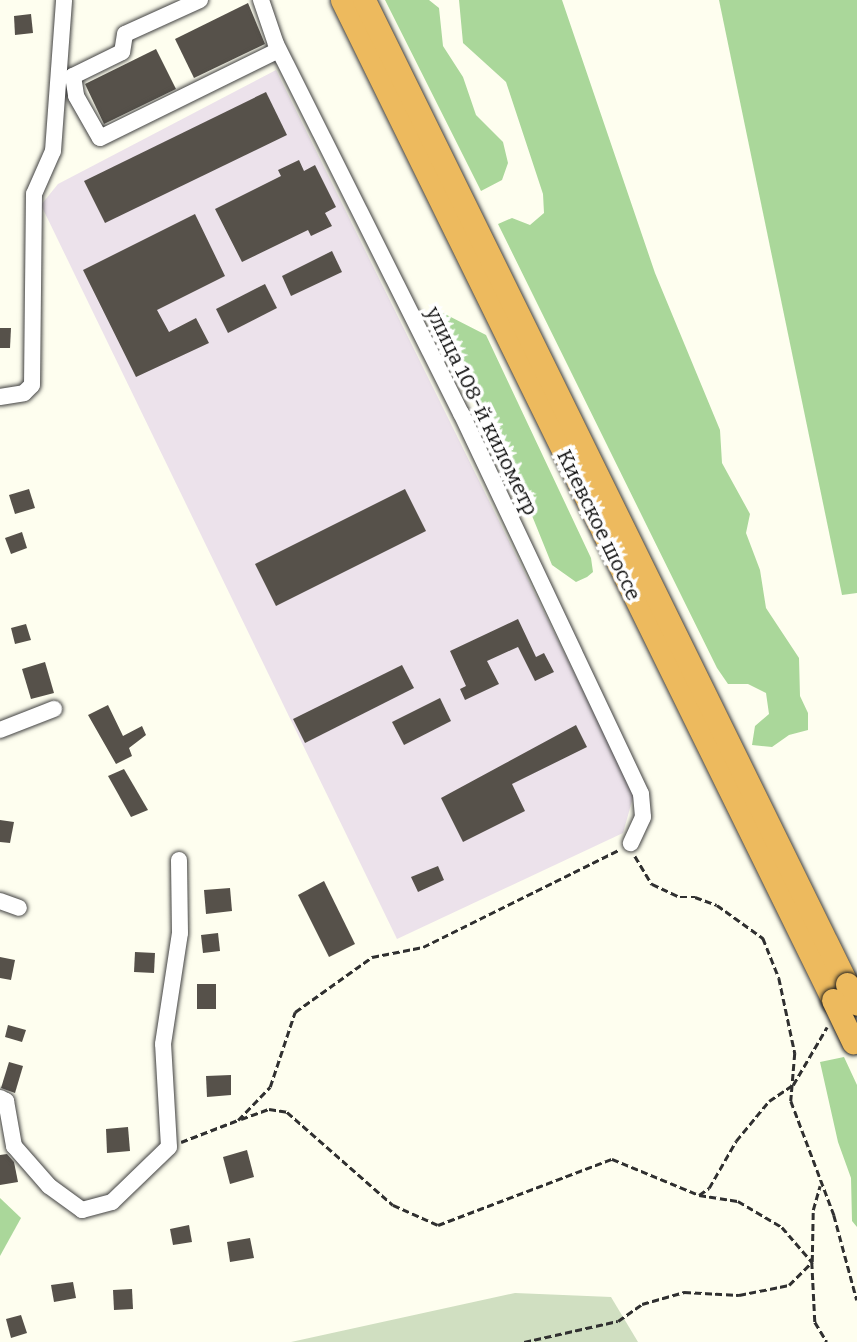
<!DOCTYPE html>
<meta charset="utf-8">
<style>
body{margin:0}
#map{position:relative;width:857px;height:1342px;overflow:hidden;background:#fefeef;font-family:Bitter,serif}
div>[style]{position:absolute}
.industrial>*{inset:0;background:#ece2eb}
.forest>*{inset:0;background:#aad79a}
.cemetery>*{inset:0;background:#d0dfc1}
.building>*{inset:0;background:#56514a}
.path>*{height:2.5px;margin-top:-1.25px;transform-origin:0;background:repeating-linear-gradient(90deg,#303030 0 7px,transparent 0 10.5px)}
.roads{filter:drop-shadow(0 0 2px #414141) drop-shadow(0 0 2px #414141)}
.minor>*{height:16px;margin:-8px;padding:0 8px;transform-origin:8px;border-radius:8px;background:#fff}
.highway>*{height:23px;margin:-11.5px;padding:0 11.5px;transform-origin:11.5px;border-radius:11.5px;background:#edba5e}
.bridges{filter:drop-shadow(0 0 2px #1f1f1f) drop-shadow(0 0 2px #1f1f1f)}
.highway-bridge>*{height:23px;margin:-11.5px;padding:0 11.5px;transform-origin:11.5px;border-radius:11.5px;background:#edba5e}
span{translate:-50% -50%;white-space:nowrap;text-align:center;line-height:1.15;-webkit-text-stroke:7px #fff;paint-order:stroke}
.street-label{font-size:21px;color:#0e0e0e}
</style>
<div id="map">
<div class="industrial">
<i style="clip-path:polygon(276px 70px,634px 794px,623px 833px,397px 939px,41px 205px,58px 184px)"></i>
</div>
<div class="forest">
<i style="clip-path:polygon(385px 0,429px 0,439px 8px,443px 46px,463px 77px,476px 115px,503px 142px,508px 163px,502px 180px,481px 191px)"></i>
<i style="clip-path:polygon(459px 0,562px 0,655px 273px,720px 430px,722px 463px,750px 514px,746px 533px,760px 570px,766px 608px,799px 658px,800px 696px,808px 713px,808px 730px,789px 735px,772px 747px,752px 745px,755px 726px,769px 714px,766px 693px,748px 684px,728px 684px,717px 668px,498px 224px,512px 218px,530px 225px,544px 213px,543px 194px,506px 82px,463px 43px)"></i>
<i style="clip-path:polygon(719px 0,857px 0,857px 593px,842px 595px)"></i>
<i style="clip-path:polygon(441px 312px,486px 335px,591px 558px,593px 572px,587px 577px,576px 582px,552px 565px,520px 486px,500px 458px)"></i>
<i style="clip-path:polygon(844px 1057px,857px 1085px,857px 1227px,852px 1221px,851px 1178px,838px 1142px,820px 1062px)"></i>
<i style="clip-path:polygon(0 1198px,21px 1218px,0 1256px)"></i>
</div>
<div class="cemetery">
<i style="clip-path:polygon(515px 1293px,611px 1297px,638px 1342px,291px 1342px)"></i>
</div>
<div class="building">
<i style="clip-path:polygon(248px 3px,265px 44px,194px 78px,175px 39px)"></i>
<i style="clip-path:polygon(31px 14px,33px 33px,15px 35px,14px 16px)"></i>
<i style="clip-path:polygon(156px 49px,176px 89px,104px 124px,85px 84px)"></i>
<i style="clip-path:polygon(266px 92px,287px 135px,105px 223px,84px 181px)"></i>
<i style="clip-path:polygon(299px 160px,304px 171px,315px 165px,336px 207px,325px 213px,332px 226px,311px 236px,308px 230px,242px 262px,215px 209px,281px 176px,278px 170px)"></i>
<i style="clip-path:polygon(195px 214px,225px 276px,157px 310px,169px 332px,196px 318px,209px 343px,136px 377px,83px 270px)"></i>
<i style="clip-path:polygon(332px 251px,342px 272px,291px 296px,282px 276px)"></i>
<i style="clip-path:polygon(265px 284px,277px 308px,228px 333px,216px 309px)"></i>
<i style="clip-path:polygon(0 328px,11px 328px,10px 348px,0 348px)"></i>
<i style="clip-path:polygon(29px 489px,35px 508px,15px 514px,9px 495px)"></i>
<i style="clip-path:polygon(405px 489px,426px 531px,276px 606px,255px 564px)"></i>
<i style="clip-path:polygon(22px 532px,27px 548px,11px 554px,5px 538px)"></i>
<i style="clip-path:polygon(518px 619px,536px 657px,544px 653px,554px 672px,535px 681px,518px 647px,487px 661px,499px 684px,465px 700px,460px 689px,466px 686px,450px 651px)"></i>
<i style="clip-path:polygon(26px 624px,31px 640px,15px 644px,11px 628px)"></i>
<i style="clip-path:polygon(45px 662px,54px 693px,31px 699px,22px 669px)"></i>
<i style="clip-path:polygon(402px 665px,414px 688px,305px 743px,293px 719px)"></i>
<i style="clip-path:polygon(440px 698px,451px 721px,404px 745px,392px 722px)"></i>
<i style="clip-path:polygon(108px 705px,123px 736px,142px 726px,146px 735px,129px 748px,132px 756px,116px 764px,88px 715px)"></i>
<i style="clip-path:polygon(576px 725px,587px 747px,512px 784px,525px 811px,463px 842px,441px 798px)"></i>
<i style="clip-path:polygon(124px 769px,148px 810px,131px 817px,108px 776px)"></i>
<i style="clip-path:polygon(0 820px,14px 822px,10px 843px,0 842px)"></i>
<i style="clip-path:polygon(438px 866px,444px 880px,418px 892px,411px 877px)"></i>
<i style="clip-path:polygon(324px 881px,355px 944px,329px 957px,298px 895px)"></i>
<i style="clip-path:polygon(230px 888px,232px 911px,206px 914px,204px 890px)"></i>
<i style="clip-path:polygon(218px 933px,220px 951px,203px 953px,201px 935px)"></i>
<i style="clip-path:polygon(135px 952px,155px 953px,154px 973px,134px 972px)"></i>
<i style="clip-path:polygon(0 957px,15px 960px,11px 980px,0 978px)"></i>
<i style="clip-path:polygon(197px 984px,216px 984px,216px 1009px,197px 1009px)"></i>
<i style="clip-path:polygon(8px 1025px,26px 1030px,22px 1042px,5px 1037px)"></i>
<i style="clip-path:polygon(9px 1062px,23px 1066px,15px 1093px,1px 1088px)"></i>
<i style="clip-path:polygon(231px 1075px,231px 1095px,207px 1097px,206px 1076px)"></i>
<i style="clip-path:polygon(128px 1127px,130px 1151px,107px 1153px,106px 1129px)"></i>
<i style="clip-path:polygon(247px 1150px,254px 1177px,230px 1184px,223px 1157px)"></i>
<i style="clip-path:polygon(7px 1154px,14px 1162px,18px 1182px,0 1185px,0 1155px)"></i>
<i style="clip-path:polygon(189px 1225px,192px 1242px,173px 1245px,170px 1229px)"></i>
<i style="clip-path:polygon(250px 1238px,254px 1258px,230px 1262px,227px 1242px)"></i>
<i style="clip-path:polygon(73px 1282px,76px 1298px,54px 1302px,51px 1285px)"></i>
<i style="clip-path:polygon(132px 1289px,133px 1309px,114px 1310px,113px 1290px)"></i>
<i style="clip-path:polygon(21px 1315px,27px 1333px,11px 1338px,6px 1319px)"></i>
</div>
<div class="path">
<i style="left:635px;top:856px;width:33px;rotate:59deg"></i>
<i style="left:652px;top:884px;width:31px;rotate:25deg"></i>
<i style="left:680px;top:897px;width:15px"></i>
<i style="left:695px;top:897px;width:23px;rotate:20deg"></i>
<i style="left:717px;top:905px;width:57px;rotate:35.7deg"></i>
<i style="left:763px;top:938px;width:43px;rotate:68.2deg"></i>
<i style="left:779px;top:978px;width:77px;rotate:78deg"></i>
<i style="left:795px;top:1053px;width:48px;rotate:94.8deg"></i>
<i style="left:791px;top:1101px;width:122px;rotate:69.3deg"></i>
<i style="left:834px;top:1215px;width:88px;rotate:74.9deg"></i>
<i style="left:241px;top:1119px;width:30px;rotate:-20deg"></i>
<i style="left:269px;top:1109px;width:18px;rotate:9deg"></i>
<i style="left:287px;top:1112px;width:141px;rotate:41.3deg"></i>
<i style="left:393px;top:1205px;width:49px;rotate:24deg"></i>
<i style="left:438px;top:1225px;width:186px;rotate:-20.8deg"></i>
<i style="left:612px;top:1159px;width:94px;rotate:22.5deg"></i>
<i style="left:699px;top:1195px;width:12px;rotate:-35deg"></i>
<i style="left:709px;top:1188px;width:54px;rotate:-60.1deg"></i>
<i style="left:736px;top:1141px;width:52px;rotate:-50.5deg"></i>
<i style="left:769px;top:1101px;width:29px;rotate:-34deg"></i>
<i style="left:793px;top:1085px;width:67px;rotate:-59.6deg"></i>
<i style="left:181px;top:1142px;width:61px;rotate:-21.1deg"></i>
<i style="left:238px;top:1120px;width:46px;rotate:-45.9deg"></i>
<i style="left:270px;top:1087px;width:79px;rotate:-71.6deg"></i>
<i style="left:295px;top:1012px;width:95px;rotate:-35.5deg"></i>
<i style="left:372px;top:957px;width:52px;rotate:-11.1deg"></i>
<i style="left:423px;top:947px;width:218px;rotate:-26.4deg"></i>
<i style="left:699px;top:1195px;width:39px;rotate:9deg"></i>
<i style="left:738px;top:1201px;width:51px;rotate:30.6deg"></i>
<i style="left:782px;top:1227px;width:46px;rotate:49.4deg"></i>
<i style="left:812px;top:1262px;width:60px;rotate:87.1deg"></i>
<i style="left:815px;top:1322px;width:23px;rotate:59deg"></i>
<i style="left:524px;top:1342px;width:96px;rotate:-12.6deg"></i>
<i style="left:618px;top:1321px;width:29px;rotate:-35deg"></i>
<i style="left:642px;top:1304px;width:44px;rotate:-15.9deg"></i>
<i style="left:684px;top:1292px;width:55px;rotate:3.1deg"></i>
<i style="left:739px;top:1295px;width:51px;rotate:-11.3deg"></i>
<i style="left:789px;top:1285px;width:33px;rotate:-45deg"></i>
<i style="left:812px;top:1262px;width:52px;rotate:-88.9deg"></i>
<i style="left:813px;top:1210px;width:25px;rotate:-74deg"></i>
</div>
<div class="roads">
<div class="minor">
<i style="left:200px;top:0;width:82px;rotate:155.6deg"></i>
<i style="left:125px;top:34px;width:18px;rotate:99deg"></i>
<i style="left:122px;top:52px;width:55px;rotate:153.9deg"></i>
<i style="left:73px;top:76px;width:20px;rotate:81deg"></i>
<i style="left:76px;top:96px;width:48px;rotate:60.3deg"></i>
<i style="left:100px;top:138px;width:199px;rotate:-26.2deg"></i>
<i style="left:261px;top:0;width:46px;rotate:71.2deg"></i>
<i style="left:276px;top:44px;width:413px;rotate:63.4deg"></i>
<i style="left:461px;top:413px;width:421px;rotate:64.7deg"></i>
<i style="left:641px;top:794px;width:23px;rotate:85deg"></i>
<i style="left:643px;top:817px;width:29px;rotate:115deg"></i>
<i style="left:0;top:397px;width:24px;rotate:-9deg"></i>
<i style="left:24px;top:393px;width:11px;rotate:-45deg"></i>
<i style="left:32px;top:385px;width:191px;rotate:-89.4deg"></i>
<i style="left:34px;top:194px;width:47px;rotate:-66.2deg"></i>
<i style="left:53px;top:151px;width:151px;rotate:-85.8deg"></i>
<i style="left:0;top:730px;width:58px;rotate:-21.3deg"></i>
<i style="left:0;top:901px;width:20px;rotate:20deg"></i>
<i style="left:0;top:1098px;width:7px;rotate:27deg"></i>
<i style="left:6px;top:1101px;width:46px;rotate:79.9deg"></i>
<i style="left:14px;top:1146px;width:53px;rotate:48.8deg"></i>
<i style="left:49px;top:1186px;width:41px;rotate:36deg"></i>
<i style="left:82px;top:1210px;width:31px;rotate:-15deg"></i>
<i style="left:112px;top:1202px;width:79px;rotate:-44deg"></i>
<i style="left:169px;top:1147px;width:103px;rotate:-93.3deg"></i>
<i style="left:163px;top:1044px;width:112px;rotate:-81.3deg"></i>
<i style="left:180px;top:933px;width:73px;rotate:-90.8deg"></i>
</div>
<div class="highway">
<i style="left:342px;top:0;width:1114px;rotate:63.85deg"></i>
<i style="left:364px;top:0;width:1096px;rotate:63.86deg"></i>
</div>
</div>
<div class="bridges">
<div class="highway-bridge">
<i style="left:847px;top:984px;width:22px;rotate:63deg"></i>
<i style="left:833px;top:1000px;width:47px;rotate:64.5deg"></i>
</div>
</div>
<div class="street-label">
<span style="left:482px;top:411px;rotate:64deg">улица 108-й километр</span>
<span style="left:599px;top:525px;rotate:64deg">Киевское шоссе</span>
</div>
</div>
